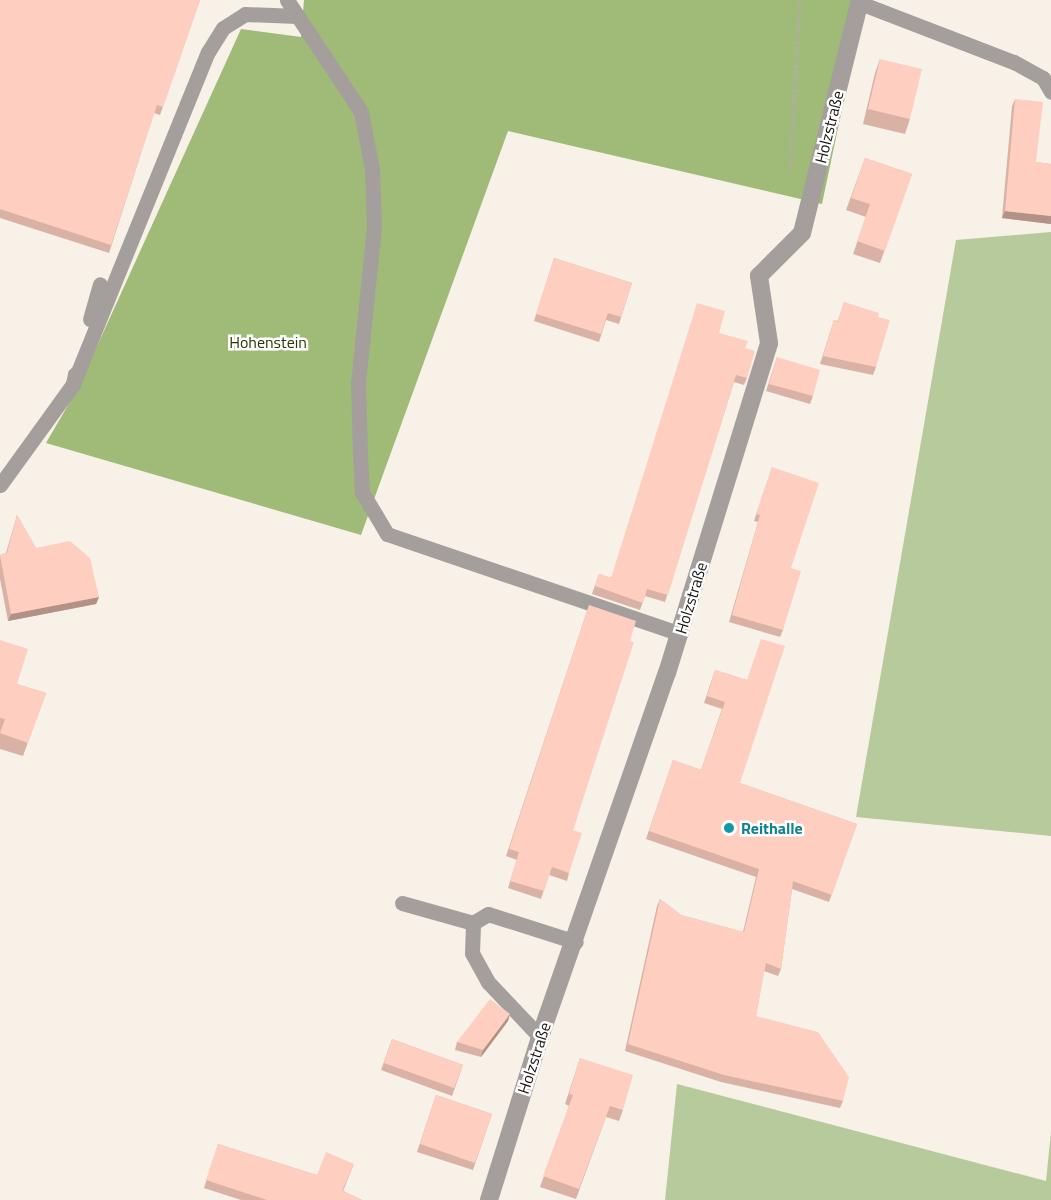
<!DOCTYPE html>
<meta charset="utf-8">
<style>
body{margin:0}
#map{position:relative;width:1051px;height:1200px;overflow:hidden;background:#f7f1e7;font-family:"Titillium Web",sans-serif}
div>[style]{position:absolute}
.green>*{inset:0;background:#b7ca9c}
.forest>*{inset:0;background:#a0bb77}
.path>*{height:4px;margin-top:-2px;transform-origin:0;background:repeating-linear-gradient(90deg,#b1aca4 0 3px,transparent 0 6px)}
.lane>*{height:15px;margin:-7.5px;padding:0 7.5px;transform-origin:7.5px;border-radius:7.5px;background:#a49e9d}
.street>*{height:18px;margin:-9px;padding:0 9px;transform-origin:9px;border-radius:9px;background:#a49e9d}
.wall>*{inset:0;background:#dab2a5}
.shaded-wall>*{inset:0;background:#b29186}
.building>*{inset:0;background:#fecfc0}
.dots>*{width:16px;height:16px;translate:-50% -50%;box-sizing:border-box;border:3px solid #fff;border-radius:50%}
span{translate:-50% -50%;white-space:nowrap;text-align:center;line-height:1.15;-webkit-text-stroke:5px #fff;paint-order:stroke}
.street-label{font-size:16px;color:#181612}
.park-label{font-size:16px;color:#283805}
.culture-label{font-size:16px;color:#0d838f;font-weight:700}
.left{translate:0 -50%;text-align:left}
</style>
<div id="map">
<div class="green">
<i style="clip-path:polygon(1051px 232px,1051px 836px,856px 817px,956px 240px)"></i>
<i style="clip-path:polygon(677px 1084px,1046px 1181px,1051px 1132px,1051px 1200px,665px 1200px)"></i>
</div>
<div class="forest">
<i style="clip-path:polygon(304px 0,865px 0,822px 204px,508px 131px,361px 535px,46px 443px,78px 388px,241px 29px,301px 37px)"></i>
</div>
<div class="path">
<i style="left:790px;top:170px;width:170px;rotate:-86.6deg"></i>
</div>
<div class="lane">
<i style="left:287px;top:0;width:134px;rotate:56.5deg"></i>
<i style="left:361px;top:112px;width:58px;rotate:79.1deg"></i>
<i style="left:372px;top:169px;width:57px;rotate:88deg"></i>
<i style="left:374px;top:226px;width:158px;rotate:95.8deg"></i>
<i style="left:358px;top:383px;width:73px;rotate:88.4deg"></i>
<i style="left:360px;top:456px;width:36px;rotate:87deg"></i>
<i style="left:362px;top:492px;width:49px;rotate:59.2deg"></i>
<i style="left:387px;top:534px;width:310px;rotate:18.8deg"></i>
<i style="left:860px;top:3px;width:165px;rotate:21deg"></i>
<i style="left:1014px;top:62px;width:33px;rotate:29deg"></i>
<i style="left:1043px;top:78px;width:16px;rotate:60deg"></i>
<i style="left:90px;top:319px;width:36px;rotate:-74deg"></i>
<i style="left:73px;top:384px;width:358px;rotate:-67.9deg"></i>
<i style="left:208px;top:52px;width:28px;rotate:-58deg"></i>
<i style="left:223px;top:28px;width:26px;rotate:-32deg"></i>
<i style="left:245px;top:14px;width:52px;rotate:2.2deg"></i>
<i style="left:0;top:485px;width:125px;rotate:-54.1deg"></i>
<i style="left:73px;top:384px;width:10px;rotate:-79deg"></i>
<i style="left:402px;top:903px;width:74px;rotate:15.7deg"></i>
<i style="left:540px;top:1037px;width:76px;rotate:-133.4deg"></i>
<i style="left:488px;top:982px;width:33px;rotate:-119deg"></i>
<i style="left:472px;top:953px;width:30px;rotate:-88deg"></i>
<i style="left:473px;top:923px;width:17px;rotate:-31deg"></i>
<i style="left:488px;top:914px;width:92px;rotate:17.7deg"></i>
</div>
<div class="street">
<i style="left:489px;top:1200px;width:171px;rotate:-72.6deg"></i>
<i style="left:540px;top:1037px;width:386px;rotate:-70.8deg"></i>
<i style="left:667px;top:673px;width:345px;rotate:-72.8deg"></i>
<i style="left:769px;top:343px;width:68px;rotate:-98.5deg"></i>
<i style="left:759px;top:276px;width:61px;rotate:-45deg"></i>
<i style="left:802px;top:233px;width:240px;rotate:-76deg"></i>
</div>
<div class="wall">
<i style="clip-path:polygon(0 0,200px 0,160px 115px,154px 113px,109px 253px,0 218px)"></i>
<i style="clip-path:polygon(880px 59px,910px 119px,905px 134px,863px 124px,875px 73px)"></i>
<i style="clip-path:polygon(1015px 99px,1036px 162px,1051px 164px,1051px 224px,1002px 218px,1012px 106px)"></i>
<i style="clip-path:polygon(865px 158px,912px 174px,880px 263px,853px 254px,866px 217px,846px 210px)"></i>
<i style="clip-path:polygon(554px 258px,632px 283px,619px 324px,606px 320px,599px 342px,534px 321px)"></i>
<i style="clip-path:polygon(844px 302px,878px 317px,876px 367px,873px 375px,820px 364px,834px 320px,838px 321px)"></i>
<i style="clip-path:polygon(719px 333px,747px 378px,744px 385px,734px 382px,665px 602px,645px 596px,640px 610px,592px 594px,599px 574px,611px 578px)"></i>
<i style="clip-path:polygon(777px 357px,813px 396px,810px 404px,766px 391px)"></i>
<i style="clip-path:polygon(772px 467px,791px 568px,783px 630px,780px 637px,729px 622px,758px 522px,754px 521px)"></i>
<i style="clip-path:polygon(17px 515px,36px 548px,99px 597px,96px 604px,8px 621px,0 579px,0 555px,6px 553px)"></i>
<i style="clip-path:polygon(589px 605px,630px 641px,573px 830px,569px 873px,567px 881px,549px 875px,541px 899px,508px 888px,517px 860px,506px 856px)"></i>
<i style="clip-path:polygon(0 640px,17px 684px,46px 693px,23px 756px,0 749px)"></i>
<i style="clip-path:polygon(715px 670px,747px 680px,740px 783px,857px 824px,829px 902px,792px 889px,781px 969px,778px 976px,764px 971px,756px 1016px,843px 1101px,840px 1108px,721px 1082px,625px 1051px,657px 906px,660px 899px,681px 915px,743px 932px,756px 877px,646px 839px,673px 760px,701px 770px,722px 709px,704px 703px)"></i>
<i style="clip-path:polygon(510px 1014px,508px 1021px,481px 1057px,455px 1050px,457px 1042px)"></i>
<i style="clip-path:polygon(392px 1039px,463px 1065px,452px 1096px,381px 1070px)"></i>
<i style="clip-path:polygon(580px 1058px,623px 1110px,619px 1121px,606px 1117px,576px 1199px,540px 1187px,569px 1106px,565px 1104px)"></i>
<i style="clip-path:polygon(436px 1095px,492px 1114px,473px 1170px,417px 1152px)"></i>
<i style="clip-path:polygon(218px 1144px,317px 1175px,354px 1164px,343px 1191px,362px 1200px,241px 1200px,204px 1188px)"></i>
</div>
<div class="shaded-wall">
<i style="clip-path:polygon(1005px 211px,1051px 216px,1051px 224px,1002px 218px)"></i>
<i style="clip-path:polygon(99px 597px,96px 604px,8px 621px,11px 614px)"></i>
<i style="clip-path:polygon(510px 1014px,508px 1021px,481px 1057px,483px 1050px)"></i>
</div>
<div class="building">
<i style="clip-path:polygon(0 0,200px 0,163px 107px,157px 105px,111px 245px,0 209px)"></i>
<i style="clip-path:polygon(880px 59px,922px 69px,910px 119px,868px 109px)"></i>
<i style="clip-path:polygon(1015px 99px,1043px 102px,1036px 162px,1051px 164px,1051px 216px,1005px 211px)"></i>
<i style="clip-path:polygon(865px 158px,912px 174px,885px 251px,857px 241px,870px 204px,851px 198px)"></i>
<i style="clip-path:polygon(554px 258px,632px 283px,621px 317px,608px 313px,601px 334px,536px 314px)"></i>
<i style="clip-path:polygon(844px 302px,879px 313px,878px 317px,890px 320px,876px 367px,823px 356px,834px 320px,838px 322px)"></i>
<i style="clip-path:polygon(697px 303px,725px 311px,719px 333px,748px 341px,745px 348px,755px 351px,747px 378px,736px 375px,668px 595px,647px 589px,643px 603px,595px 586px,599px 574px,611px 578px)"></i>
<i style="clip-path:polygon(777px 357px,820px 370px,813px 396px,769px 384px)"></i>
<i style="clip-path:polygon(772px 467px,819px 483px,791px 568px,801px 571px,783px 630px,732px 615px,760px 515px,756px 514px)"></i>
<i style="clip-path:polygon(17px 515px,36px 548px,70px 541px,90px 558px,99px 597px,11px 614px,0 555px,7px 553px)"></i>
<i style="clip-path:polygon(589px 605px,636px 621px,630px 641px,634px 642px,573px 830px,582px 833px,569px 873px,552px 867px,544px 891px,510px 881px,519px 852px,509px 849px)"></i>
<i style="clip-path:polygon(761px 639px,785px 646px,740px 783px,857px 824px,832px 895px,793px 881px,781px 969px,766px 963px,756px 1016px,818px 1032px,849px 1077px,843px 1101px,724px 1075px,628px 1044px,660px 899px,681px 915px,744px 932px,759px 869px,649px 831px,673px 760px,701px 770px,725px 702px,707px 696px,715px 670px,747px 680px)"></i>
<i style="clip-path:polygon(0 640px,28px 649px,17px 684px,46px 693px,28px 743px,0 733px,5px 719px,0 718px)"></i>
<i style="clip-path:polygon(490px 999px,510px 1014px,483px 1050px,457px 1042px)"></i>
<i style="clip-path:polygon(392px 1039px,463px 1065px,454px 1088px,384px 1063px)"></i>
<i style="clip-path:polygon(580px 1058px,633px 1075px,623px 1110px,610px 1106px,579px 1189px,543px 1176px,573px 1095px,569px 1094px)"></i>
<i style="clip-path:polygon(436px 1095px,492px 1114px,475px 1163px,420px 1144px)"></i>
<i style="clip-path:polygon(218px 1144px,317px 1175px,326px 1152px,354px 1164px,342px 1191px,362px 1200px,267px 1200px,206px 1180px)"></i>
</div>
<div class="dots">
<i style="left:729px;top:828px;background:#0f9aa8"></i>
</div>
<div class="street-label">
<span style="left:829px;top:127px;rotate:-76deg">Holzstraße</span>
<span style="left:691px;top:598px;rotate:-73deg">Holzstraße</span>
<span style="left:534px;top:1058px;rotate:-72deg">Holzstraße</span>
</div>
<div class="park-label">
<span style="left:268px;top:342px">Hohenstein</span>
</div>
<div class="culture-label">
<span class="left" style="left:741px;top:828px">Reithalle</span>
</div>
</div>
